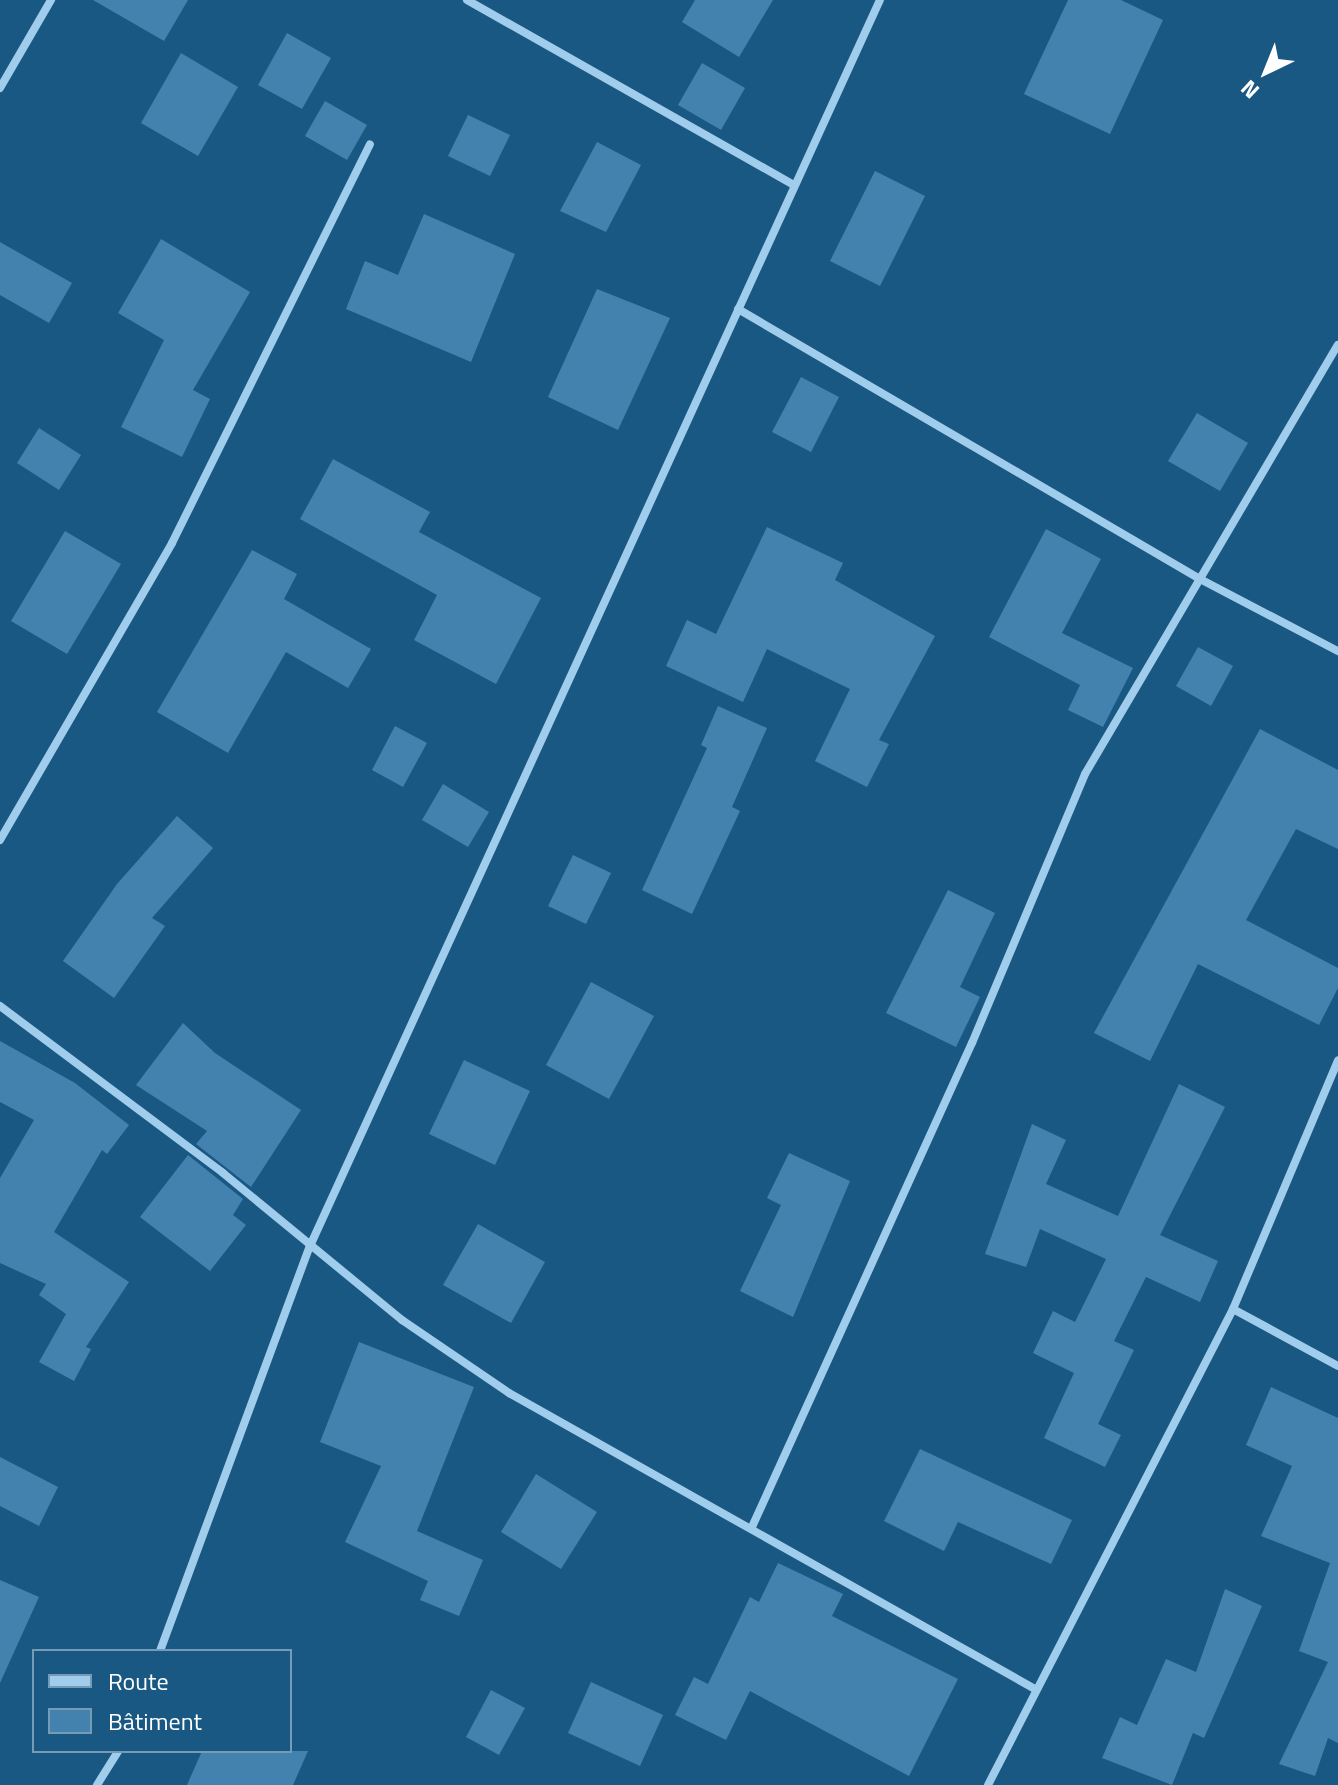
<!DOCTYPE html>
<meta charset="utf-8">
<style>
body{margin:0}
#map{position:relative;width:1338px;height:1785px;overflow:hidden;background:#1a5884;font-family:"Titillium Web",sans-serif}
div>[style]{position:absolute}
.building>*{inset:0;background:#4382ae}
.minor>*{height:8px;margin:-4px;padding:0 4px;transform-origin:4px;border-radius:4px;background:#a0cdeb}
span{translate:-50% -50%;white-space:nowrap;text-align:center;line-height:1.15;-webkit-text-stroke:6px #1a5884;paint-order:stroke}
.legend{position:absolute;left:32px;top:1649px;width:260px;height:104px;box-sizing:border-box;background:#1a5884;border:2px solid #769bb5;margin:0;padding:10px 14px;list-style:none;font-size:24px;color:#fff}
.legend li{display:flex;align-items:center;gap:16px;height:40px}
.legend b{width:40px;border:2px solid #769bb5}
.north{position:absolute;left:1226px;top:32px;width:80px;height:80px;-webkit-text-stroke:6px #1a5884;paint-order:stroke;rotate:223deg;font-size:22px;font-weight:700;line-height:32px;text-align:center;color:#fff}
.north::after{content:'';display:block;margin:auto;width:28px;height:36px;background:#fff;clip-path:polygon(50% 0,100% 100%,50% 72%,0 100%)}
</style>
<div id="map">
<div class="building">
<i style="clip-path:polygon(93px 0,188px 0,164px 41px)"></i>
<i style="clip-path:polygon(695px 0,773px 0,739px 57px,682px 22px)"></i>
<i style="clip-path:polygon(1068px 0,1121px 0,1163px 20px,1110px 134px,1024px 94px)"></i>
<i style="clip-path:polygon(287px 33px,331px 58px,302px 109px,258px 85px)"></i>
<i style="clip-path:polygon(181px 53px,238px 87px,198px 156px,141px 123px)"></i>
<i style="clip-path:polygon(702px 63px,745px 88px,721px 130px,678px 105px)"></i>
<i style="clip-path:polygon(325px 101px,367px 125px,347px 160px,305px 136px)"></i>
<i style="clip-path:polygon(468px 115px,510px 135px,490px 176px,448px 156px)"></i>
<i style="clip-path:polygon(597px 142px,641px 165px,606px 232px,560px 211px)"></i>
<i style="clip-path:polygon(875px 171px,925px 196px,880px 286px,830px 261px)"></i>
<i style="clip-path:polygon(424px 214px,515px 254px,471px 362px,346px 309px,365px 261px,398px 275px)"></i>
<i style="clip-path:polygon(161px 239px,250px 292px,193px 390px,210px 399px,182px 457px,121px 427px,164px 340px,118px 313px)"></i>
<i style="clip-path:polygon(0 242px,72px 283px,49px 323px,0 295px)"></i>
<i style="clip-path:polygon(597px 289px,670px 318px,618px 430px,548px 397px)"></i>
<i style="clip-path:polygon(801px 377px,839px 397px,811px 452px,772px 432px)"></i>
<i style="clip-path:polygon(1197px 413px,1248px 443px,1220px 491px,1168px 461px)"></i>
<i style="clip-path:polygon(39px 428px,81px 455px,59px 490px,17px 463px)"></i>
<i style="clip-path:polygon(333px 459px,430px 512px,419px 532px,541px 598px,496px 684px,414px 640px,437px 595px,300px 519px)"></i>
<i style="clip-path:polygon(767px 527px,843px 563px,835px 580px,935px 636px,879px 740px,889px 744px,867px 787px,815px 761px,850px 689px,767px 649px,743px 702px,666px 666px,687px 620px,716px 634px)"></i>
<i style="clip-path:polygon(1046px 529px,1101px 559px,1062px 633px,1133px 668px,1103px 727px,1068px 710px,1080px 685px,989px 637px)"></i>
<i style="clip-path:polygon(65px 531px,121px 564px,67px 654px,11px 621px)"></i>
<i style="clip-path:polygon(252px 550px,297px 574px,284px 599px,371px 649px,348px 688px,286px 652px,228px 753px,157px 712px)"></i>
<i style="clip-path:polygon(1198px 647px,1233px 666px,1211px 706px,1176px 686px)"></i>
<i style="clip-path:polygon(718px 706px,767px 728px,732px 807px,740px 811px,692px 914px,642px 890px,707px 748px,701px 745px)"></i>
<i style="clip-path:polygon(395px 726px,427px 743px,403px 787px,372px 770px)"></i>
<i style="clip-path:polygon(1260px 729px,1338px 770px,1338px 849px,1296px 829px,1246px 920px,1338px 968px,1338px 988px,1319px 1025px,1198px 964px,1150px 1061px,1094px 1033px)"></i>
<i style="clip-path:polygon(443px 784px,489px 812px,468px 847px,422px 820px)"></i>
<i style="clip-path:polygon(177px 816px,213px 848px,152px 918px,165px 926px,114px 998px,63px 961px,117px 884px)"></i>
<i style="clip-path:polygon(573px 855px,611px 873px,586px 924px,548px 906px)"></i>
<i style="clip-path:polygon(948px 890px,995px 913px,960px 987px,980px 997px,956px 1047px,886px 1013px)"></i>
<i style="clip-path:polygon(591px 982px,654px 1016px,609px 1099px,546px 1065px)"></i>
<i style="clip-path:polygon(183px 1023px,215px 1053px,301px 1110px,251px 1187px,196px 1144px,207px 1131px,136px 1085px)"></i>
<i style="clip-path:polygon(0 1041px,75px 1083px,129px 1125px,107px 1154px,102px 1150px,54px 1232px,129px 1282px,86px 1347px,91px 1349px,74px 1381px,39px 1362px,66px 1314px,39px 1295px,46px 1284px,0 1263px,0 1178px,34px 1120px,0 1102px)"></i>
<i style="clip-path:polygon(464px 1060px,530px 1091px,495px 1165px,429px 1134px)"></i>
<i style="clip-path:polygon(1179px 1084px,1225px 1107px,1160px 1235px,1218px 1261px,1200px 1302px,1146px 1277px,1114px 1341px,1134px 1350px,1098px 1424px,1121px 1435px,1105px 1467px,1044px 1438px,1074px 1373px,1033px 1353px,1053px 1311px,1075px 1322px,1106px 1259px,1040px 1229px,1026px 1267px,985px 1254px,1032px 1124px,1066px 1140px,1046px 1184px,1118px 1216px)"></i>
<i style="clip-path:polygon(789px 1153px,850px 1181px,793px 1317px,740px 1291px,781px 1205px,767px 1198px)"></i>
<i style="clip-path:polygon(188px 1155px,243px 1199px,233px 1215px,246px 1225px,210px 1271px,140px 1217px)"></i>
<i style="clip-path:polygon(478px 1224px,545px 1262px,511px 1323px,443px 1285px)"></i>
<i style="clip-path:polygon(359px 1342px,474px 1387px,417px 1531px,483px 1560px,459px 1616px,420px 1600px,428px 1581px,345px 1542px,381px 1466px,320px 1442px)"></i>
<i style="clip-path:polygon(1271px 1387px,1338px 1418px,1338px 1743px,1328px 1738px,1315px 1776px,1279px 1764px,1328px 1662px,1299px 1651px,1330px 1563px,1261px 1536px,1292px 1466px,1246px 1445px)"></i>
<i style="clip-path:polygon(920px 1449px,1072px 1520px,1051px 1564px,958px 1522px,944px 1551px,884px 1521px)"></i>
<i style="clip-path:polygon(0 1457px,58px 1487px,39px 1526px,0 1506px)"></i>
<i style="clip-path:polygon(536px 1474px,597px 1512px,561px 1569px,501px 1532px)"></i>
<i style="clip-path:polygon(778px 1563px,843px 1594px,832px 1616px,958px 1679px,909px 1776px,750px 1691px,726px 1740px,675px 1715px,694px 1677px,708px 1684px,750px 1597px,759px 1602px)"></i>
<i style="clip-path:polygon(0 1580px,39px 1597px,0 1683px)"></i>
<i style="clip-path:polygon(1225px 1589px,1262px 1606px,1204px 1738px,1193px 1733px,1172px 1785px,1102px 1758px,1120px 1717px,1137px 1725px,1166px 1659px,1196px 1672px)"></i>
<i style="clip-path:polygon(591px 1682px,663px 1715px,640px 1766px,568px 1733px)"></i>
<i style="clip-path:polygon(491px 1690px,525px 1708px,499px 1755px,466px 1737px)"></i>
<i style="clip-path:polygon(202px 1751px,308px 1751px,293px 1785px,187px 1785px)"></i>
</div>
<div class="minor">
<i style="left:467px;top:0;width:376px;rotate:29.5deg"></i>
<i style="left:0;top:88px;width:102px;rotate:-59.9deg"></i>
<i style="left:738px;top:309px;width:535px;rotate:30.3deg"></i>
<i style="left:1200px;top:579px;width:156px;rotate:27.6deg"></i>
<i style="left:0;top:840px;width:343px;rotate:-59.9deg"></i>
<i style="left:172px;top:543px;width:445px;rotate:-63.6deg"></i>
<i style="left:0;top:1006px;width:279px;rotate:36.8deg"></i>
<i style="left:223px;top:1173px;width:232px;rotate:39.4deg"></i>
<i style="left:402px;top:1320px;width:130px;rotate:34.3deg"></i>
<i style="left:509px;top:1393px;width:604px;rotate:29.37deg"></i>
<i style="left:1233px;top:1309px;width:119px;rotate:28.5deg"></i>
<i style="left:752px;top:1527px;width:532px;rotate:-65.56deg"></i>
<i style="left:972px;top:1043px;width:292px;rotate:-67.2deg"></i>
<i style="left:1085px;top:774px;width:498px;rotate:-59.5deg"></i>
<i style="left:160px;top:1651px;width:432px;rotate:-69.7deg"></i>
<i style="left:310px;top:1246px;width:1370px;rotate:-65.42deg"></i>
<i style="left:97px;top:1785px;width:40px;rotate:-58deg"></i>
<i style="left:988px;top:1785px;width:535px;rotate:-62.76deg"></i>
<i style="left:1233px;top:1309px;width:270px;rotate:-67.1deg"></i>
</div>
<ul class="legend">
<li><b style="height:10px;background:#a0cdeb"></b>Route</li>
<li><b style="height:22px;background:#4382ae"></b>Bâtiment</li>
</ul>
<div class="north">N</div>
</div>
